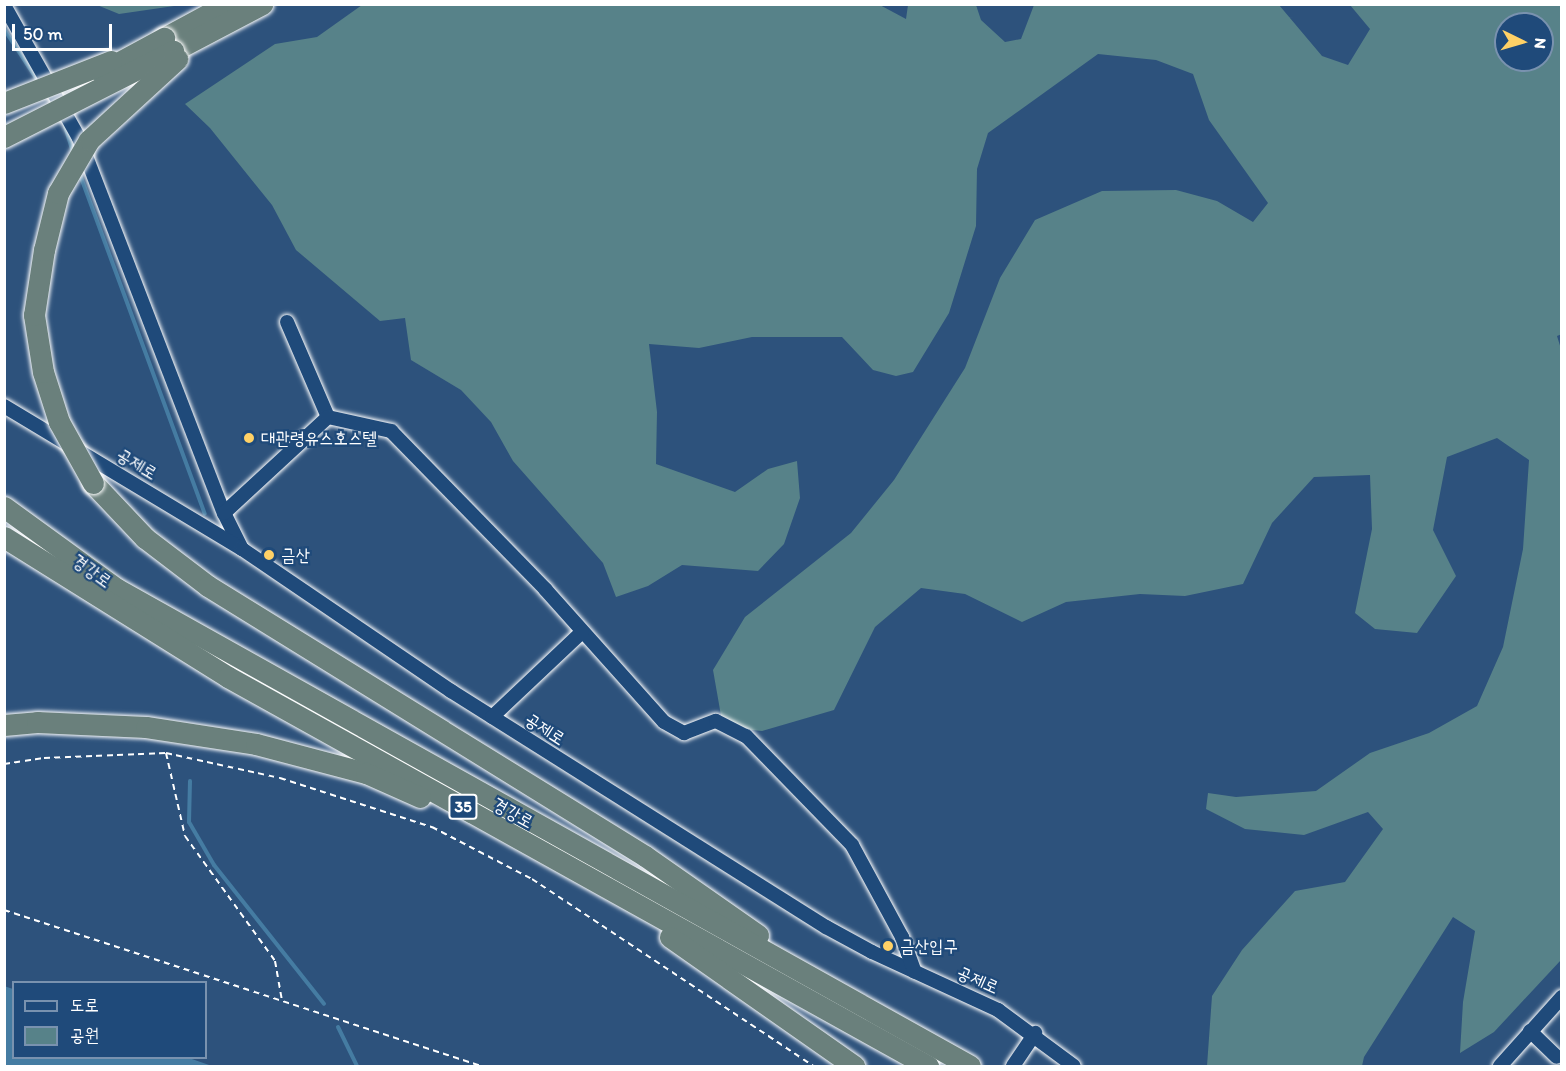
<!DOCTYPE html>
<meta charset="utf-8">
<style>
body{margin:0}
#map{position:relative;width:1566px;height:1071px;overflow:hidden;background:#2d527c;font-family:Itim,"Poor Story",sans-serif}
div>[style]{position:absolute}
.green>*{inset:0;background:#578289}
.water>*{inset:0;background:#457ca2}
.stream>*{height:4px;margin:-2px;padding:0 2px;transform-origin:2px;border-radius:2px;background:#457ca2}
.path>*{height:2px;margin-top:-1px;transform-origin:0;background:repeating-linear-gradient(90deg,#fff 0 6px,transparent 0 10.5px)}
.roads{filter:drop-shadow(0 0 2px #fff) drop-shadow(0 0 2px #fff)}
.minor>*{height:14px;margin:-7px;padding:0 7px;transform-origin:7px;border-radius:7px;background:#1f4a7a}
.highway>*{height:21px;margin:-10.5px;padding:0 10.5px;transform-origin:10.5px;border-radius:10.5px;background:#6a807c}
.bridges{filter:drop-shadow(0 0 2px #fff) drop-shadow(0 0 2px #fff)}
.highway-bridge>*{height:21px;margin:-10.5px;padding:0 10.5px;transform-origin:10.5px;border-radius:10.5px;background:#6a807c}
.dots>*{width:16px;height:16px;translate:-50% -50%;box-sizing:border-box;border:3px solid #1f4a7a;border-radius:50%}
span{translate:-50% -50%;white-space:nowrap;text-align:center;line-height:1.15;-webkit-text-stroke:4.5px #1f4a7a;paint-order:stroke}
.shield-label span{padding:2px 4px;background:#1f4a7a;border:2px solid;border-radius:4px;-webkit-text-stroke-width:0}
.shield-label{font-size:16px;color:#fff;font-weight:700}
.poi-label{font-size:18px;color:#fff}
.left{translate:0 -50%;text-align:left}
.street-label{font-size:18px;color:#fff}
.frame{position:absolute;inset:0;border:6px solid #fff;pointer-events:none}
.legend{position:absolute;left:12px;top:981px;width:195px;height:78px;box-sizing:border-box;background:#1f4a7a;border:2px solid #7992af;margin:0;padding:8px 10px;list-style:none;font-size:18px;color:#fff}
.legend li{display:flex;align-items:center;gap:12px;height:30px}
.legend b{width:30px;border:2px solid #7992af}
.north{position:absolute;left:1494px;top:12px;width:60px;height:60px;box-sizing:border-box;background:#1f4a7a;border:2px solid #7992af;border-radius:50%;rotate:95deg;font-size:16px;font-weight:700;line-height:24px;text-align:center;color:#fff}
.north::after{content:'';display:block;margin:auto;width:21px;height:27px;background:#ffd166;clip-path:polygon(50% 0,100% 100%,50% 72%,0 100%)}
.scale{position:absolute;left:12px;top:24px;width:100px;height:27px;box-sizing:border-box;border:3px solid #fff;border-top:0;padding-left:8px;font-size:18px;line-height:21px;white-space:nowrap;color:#fff;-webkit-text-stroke:4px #1f4a7a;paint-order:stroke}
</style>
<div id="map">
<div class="green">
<i style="clip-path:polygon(evenodd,878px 4px,906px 19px,908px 5px,976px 5px,981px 20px,1005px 42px,1021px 39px,1034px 5px,1279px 5px,1322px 56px,1348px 65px,1370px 29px,1350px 5px,1561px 5px,1562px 334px,1557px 336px,1562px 352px,1561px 960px,1494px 1032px,1460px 1053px,1463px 1002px,1475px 931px,1453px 917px,1364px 1057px,1362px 1066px,1207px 1066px,1212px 996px,1242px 950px,1295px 891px,1345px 882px,1383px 829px,1368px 812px,1304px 835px,1245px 829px,1206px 809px,1208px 793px,1236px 797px,1316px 791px,1370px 753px,1429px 733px,1477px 706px,1503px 647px,1523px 549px,1529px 460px,1497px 438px,1447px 457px,1433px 530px,1456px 576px,1417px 633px,1375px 629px,1355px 613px,1372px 529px,1370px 475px,1314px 477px,1272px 523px,1243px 584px,1185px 596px,1140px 594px,1066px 602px,1022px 622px,965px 594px,921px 588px,875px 627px,834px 710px,762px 731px,723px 727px,713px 670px,745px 617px,851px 533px,894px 480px,965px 368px,1000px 278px,1035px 220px,1102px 191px,1176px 190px,1217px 201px,1253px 222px,1268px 203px,1209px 120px,1193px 74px,1156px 60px,1098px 54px,988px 133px,977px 169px,976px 226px,949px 313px,913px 372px,896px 376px,873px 370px,842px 337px,752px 337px,699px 348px,649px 344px,657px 412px,656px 464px,735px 492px,768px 469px,797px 461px,800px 498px,784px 544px,758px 571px,682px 565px,648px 586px,616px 597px,603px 563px,513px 461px,491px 422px,461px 390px,411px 360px,405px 318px,380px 321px,296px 250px,272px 205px,210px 128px,185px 104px,275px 44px,317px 37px,362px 5px,878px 4px,1506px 24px,1542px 24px,1542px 60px,1506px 60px,1506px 24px)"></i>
<i style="clip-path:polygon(97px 5px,181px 5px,119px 14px)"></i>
</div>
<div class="water">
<i style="clip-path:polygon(4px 986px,13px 989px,14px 1058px,189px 1058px,212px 1066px,5px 1066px)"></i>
</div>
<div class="stream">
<i style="left:4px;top:29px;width:62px;rotate:56.8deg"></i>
<i style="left:64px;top:123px;width:31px;rotate:73deg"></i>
<i style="left:79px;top:172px;width:364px;rotate:69.8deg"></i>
<i style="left:190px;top:781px;width:41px;rotate:91.4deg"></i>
<i style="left:189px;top:822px;width:50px;rotate:59.8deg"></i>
<i style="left:214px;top:865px;width:177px;rotate:51.6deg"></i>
<i style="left:338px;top:1027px;width:43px;rotate:64deg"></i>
</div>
<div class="path">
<i style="left:166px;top:753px;width:85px;rotate:77.1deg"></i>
<i style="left:185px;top:836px;width:154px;rotate:54.2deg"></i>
<i style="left:275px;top:961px;width:39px;rotate:80deg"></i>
<i style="left:4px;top:764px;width:40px;rotate:-8.5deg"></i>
<i style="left:44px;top:758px;width:122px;rotate:-2.3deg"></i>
<i style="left:166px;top:753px;width:117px;rotate:12.4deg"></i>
<i style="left:280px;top:778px;width:160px;rotate:17.9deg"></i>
<i style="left:432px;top:827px;width:113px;rotate:27.5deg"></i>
<i style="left:532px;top:879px;width:338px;rotate:33.6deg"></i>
<i style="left:4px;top:910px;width:502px;rotate:18.11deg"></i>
</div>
<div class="roads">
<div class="minor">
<i style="left:4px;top:5px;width:153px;rotate:60.6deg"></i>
<i style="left:79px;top:138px;width:402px;rotate:68.9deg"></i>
<i style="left:224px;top:513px;width:40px;rotate:63.4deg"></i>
<i style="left:287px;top:322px;width:103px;rotate:66.7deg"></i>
<i style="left:4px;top:406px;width:278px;rotate:31deg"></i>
<i style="left:242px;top:549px;width:253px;rotate:34.2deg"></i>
<i style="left:451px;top:691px;width:443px;rotate:32.2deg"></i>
<i style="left:826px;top:927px;width:52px;rotate:28.5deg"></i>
<i style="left:872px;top:952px;width:139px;rotate:24.7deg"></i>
<i style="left:998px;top:1010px;width:94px;rotate:36.4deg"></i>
<i style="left:224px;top:513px;width:142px;rotate:-42.7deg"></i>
<i style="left:328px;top:417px;width:65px;rotate:12.5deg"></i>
<i style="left:391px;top:431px;width:221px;rotate:45.7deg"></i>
<i style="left:545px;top:589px;width:178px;rotate:48.2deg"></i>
<i style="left:664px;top:722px;width:23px;rotate:29deg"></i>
<i style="left:684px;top:733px;width:34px;rotate:-21deg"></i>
<i style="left:716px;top:721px;width:34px;rotate:27deg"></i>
<i style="left:746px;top:736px;width:152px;rotate:45.8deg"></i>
<i style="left:852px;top:845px;width:105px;rotate:61.5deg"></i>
<i style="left:902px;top:937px;width:37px;rotate:70deg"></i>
<i style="left:492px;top:717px;width:124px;rotate:-43.4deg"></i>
<i style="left:1530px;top:1031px;width:37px;rotate:44deg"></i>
<i style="left:1013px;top:1066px;width:40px;rotate:-56deg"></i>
<i style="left:1500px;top:1066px;width:93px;rotate:-48.1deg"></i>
</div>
<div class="highway">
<i style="left:164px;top:38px;width:72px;rotate:-28.4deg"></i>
<i style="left:173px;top:51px;width:101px;rotate:-27.8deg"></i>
<i style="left:93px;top:483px;width:76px;rotate:46.6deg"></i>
<i style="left:145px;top:538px;width:79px;rotate:37.3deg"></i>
<i style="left:208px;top:586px;width:514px;rotate:31.71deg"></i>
<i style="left:645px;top:856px;width:138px;rotate:35deg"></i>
<i style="left:4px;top:507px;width:140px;rotate:36deg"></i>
<i style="left:117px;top:589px;width:977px;rotate:29.21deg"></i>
<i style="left:4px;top:537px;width:264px;rotate:32deg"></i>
<i style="left:228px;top:677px;width:801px;rotate:29.06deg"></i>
<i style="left:4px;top:725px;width:33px;rotate:-5deg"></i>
<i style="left:37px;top:722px;width:109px;rotate:2.6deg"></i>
<i style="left:146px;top:727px;width:111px;rotate:8.8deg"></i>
<i style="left:256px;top:744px;width:114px;rotate:14.8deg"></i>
<i style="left:366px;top:773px;width:59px;rotate:24deg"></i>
<i style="left:670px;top:937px;width:225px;rotate:35deg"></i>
</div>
</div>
<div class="bridges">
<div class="highway-bridge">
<i style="left:101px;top:72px;width:72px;rotate:-28.4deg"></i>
<i style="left:4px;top:103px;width:115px;rotate:-21.4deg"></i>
<i style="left:4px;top:137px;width:190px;rotate:-27deg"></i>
<i style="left:93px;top:483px;width:70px;rotate:-119.1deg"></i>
<i style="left:59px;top:422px;width:52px;rotate:-107.7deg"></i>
<i style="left:43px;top:372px;width:58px;rotate:-99deg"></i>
<i style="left:34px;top:315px;width:66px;rotate:-81.3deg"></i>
<i style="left:44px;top:250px;width:59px;rotate:-76.2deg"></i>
<i style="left:58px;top:193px;width:61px;rotate:-59.7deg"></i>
<i style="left:89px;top:140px;width:120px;rotate:-42.6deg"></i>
</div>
</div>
<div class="dots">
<i style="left:249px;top:438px;background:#ffd166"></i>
<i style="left:269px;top:555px;background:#ffd166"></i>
<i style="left:888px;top:946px;background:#ffd166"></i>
</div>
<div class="shield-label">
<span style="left:463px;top:807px">35</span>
</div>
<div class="poi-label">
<span class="left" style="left:261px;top:438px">대관령유스호스텔</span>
<span class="left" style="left:281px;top:555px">금산</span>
<span class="left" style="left:900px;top:946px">금산입구</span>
</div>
<div class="street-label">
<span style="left:137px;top:464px;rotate:31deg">공제로</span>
<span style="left:92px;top:571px;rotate:36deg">경강로</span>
<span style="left:545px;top:729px;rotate:33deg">공제로</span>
<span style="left:513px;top:813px;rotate:29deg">경강로</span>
<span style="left:978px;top:980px;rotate:24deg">공제로</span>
</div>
<div class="frame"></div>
<ul class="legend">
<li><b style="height:8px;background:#1f4a7a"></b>도로</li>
<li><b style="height:16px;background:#578289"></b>공원</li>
</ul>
<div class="north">N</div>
<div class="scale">50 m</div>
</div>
